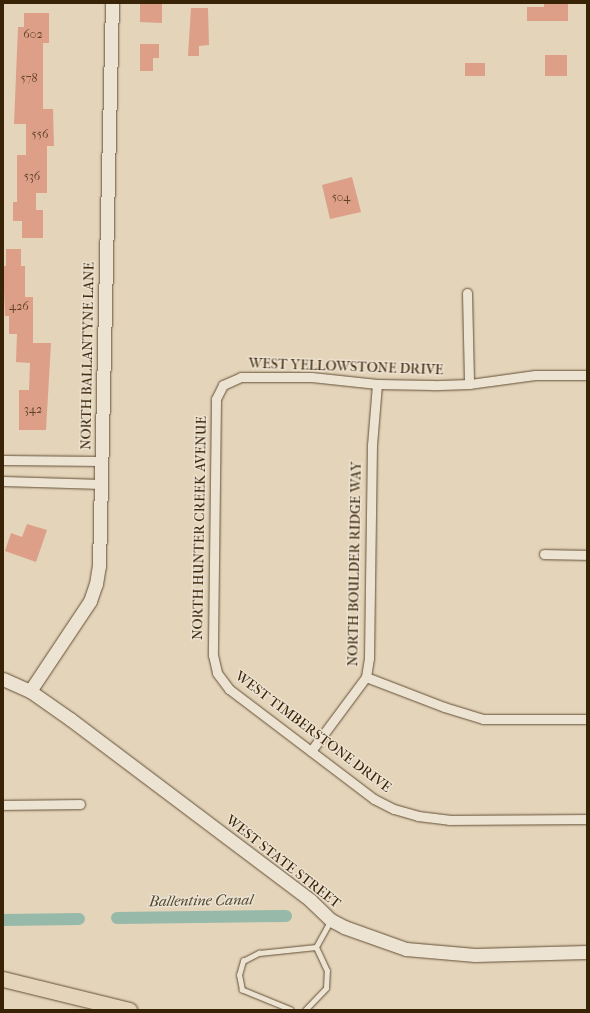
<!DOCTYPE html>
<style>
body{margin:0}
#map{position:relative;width:590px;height:1013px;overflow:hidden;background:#e3d4ba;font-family:"IM FELL French Canon",serif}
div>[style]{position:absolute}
.canal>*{height:12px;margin:-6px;padding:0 6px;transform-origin:6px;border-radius:6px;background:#96b9aa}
.building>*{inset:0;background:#dd9f88}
.roads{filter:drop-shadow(0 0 1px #644f34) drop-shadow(0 0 1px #644f34)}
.lane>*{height:4.5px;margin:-2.25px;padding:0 2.25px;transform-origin:2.25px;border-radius:2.25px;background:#ede3d2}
.street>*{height:9px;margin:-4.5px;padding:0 4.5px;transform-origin:4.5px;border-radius:4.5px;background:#ede3d2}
.secondary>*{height:13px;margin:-6.5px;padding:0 6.5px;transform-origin:6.5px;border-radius:6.5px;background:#ede3d2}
.primary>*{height:15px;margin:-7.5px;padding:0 7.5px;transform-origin:7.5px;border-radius:7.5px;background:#e3d4ba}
span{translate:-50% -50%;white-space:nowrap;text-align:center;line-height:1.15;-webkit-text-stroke:3px #ede3d2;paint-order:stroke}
.number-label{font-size:12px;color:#624227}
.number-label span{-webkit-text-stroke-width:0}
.street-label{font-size:14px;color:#392307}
.water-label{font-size:15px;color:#504830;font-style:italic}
.frame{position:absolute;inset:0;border:4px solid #392307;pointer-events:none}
</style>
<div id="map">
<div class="canal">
<i style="left:117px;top:918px;width:169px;rotate:-0.7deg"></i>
<i style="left:3px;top:920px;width:76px;rotate:-0.8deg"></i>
</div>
<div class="building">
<i style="clip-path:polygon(140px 3px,162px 3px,162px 23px,140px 22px)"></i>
<i style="clip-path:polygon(544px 3px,568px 3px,568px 21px,527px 21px,527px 7px,544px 7px)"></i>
<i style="clip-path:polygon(191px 8px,208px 8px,209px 45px,199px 46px,199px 56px,188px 56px)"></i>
<i style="clip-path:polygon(24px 13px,49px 13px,49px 43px,43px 43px,43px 109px,53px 109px,54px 146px,47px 146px,47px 193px,36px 193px,36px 210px,43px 210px,43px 238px,22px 238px,22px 221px,13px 221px,13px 202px,17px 202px,17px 155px,26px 155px,26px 124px,14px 124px,18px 27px,24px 27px)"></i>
<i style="clip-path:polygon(140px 44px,159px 44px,159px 58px,153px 58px,153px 71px,140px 71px)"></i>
<i style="clip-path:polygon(545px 55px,567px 55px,567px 76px,545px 76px)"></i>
<i style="clip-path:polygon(465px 63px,485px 63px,485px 76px,465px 76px)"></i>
<i style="clip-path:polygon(352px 177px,361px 212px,330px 219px,322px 185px)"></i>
<i style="clip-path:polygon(6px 249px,21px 249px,21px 266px,25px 266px,25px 297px,33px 297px,33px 343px,51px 343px,46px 430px,19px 430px,19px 390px,29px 390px,30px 363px,16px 362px,17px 334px,9px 334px,9px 316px,5px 316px,3px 266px,6px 266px)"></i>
<i style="clip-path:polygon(27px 524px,47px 530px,36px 562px,5px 551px,11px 533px,22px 537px)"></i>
</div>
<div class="roads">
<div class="lane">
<i style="left:316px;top:947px;width:29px;rotate:-61deg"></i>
<i style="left:291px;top:1010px;width:53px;rotate:-157.8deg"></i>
<i style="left:242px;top:990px;width:15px;rotate:-101deg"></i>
<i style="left:239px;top:975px;width:15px;rotate:-74deg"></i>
<i style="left:243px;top:961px;width:18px;rotate:-27deg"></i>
<i style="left:259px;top:953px;width:57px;rotate:-6deg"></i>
<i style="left:305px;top:1010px;width:30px;rotate:-46deg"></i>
<i style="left:326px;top:988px;width:17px;rotate:-87deg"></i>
<i style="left:327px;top:971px;width:26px;rotate:-115deg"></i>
</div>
<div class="street">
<i style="left:467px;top:293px;width:91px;rotate:88.7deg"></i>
<i style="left:587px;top:375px;width:52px;rotate:180deg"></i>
<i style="left:535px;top:375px;width:67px;rotate:172.2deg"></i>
<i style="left:469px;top:384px;width:36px;rotate:178deg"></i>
<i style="left:433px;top:385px;width:56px;rotate:-179deg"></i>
<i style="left:377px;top:384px;width:66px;rotate:-173.9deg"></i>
<i style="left:311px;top:377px;width:70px;rotate:180deg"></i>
<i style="left:241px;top:377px;width:20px;rotate:156deg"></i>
<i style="left:223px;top:385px;width:16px;rotate:117deg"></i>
<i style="left:216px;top:399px;width:256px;rotate:90.7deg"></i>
<i style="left:213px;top:655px;width:18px;rotate:77deg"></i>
<i style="left:217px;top:673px;width:20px;rotate:53deg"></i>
<i style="left:229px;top:689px;width:182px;rotate:37.2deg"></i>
<i style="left:374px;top:799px;width:22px;rotate:27deg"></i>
<i style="left:394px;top:809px;width:25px;rotate:16deg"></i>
<i style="left:418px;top:816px;width:31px;rotate:7deg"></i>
<i style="left:449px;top:820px;width:138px;rotate:-0.4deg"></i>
<i style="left:3px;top:460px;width:99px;rotate:0.6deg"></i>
<i style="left:3px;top:481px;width:99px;rotate:1.7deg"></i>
<i style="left:544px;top:554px;width:43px;rotate:1.3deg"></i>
<i style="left:366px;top:677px;width:84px;rotate:21deg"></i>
<i style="left:444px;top:707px;width:41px;rotate:17.1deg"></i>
<i style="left:483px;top:719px;width:104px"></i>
<i style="left:311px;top:751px;width:92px;rotate:-53.4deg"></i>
<i style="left:366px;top:677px;width:19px;rotate:-81deg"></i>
<i style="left:369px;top:658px;width:213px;rotate:-89.2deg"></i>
<i style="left:372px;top:445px;width:61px;rotate:-85.3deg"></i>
<i style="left:3px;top:805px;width:77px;rotate:-0.7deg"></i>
</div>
<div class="secondary">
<i style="left:3px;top:679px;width:30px;rotate:24deg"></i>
<i style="left:30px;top:691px;width:49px;rotate:35deg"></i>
<i style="left:70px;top:719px;width:301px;rotate:37deg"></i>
<i style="left:310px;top:900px;width:29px;rotate:44deg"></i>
<i style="left:331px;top:920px;width:15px;rotate:28deg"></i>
<i style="left:344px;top:927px;width:66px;rotate:19.5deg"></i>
<i style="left:406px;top:949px;width:69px;rotate:5deg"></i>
<i style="left:475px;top:955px;width:112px;rotate:-1.5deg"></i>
<i style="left:30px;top:691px;width:108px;rotate:-56.3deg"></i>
<i style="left:90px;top:601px;width:18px;rotate:-71deg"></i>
<i style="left:96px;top:584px;width:18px;rotate:-81deg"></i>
<i style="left:99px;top:566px;width:563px;rotate:-88.68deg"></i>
</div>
<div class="primary">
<i style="left:3px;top:979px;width:130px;rotate:13.8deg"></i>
</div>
</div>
<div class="number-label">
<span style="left:33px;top:35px">602</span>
<span style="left:29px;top:79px">578</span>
<span style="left:40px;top:135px">556</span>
<span style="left:32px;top:177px">536</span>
<span style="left:341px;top:198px">504</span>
<span style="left:19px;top:307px">426</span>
<span style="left:33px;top:410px">342</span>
</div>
<div class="street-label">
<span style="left:88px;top:356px;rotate:-89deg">NORTH BALLANTYNE LANE</span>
<span style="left:346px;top:367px;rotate:2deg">WEST YELLOWSTONE DRIVE</span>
<span style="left:200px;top:528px;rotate:-89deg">NORTH HUNTER CREEK AVENUE</span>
<span style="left:355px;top:564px;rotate:-89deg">NORTH BOULDER RIDGE WAY</span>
<span style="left:313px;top:732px;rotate:37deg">WEST TIMBERSTONE DRIVE</span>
<span style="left:283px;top:862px;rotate:38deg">WEST STATE STREET</span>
</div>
<div class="water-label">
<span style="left:201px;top:901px;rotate:-1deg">Ballentine Canal</span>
</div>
<div class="frame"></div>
</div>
